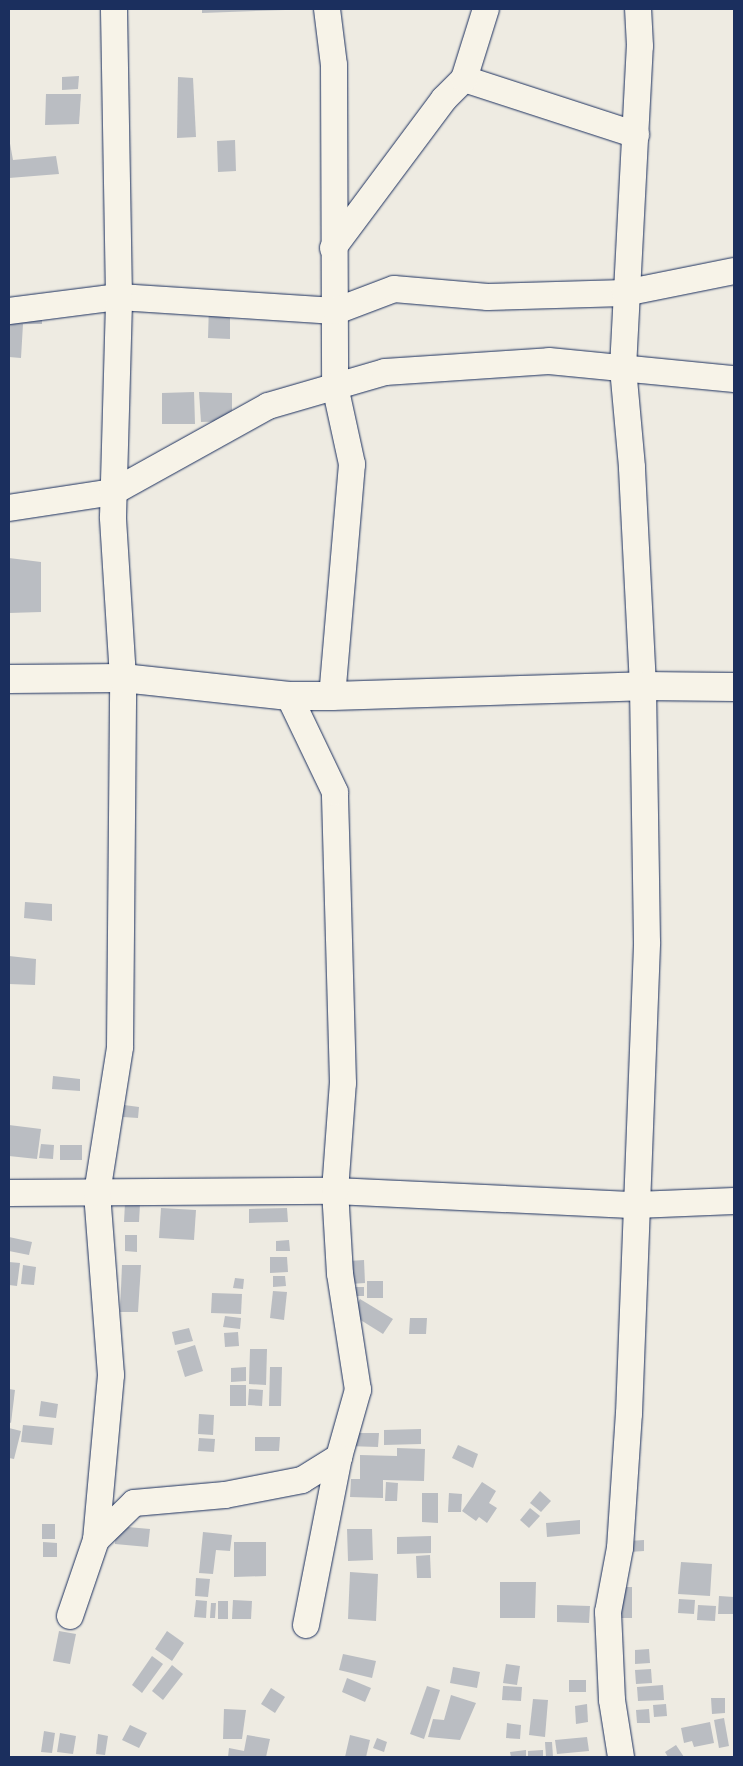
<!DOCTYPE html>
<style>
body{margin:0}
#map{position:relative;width:743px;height:1766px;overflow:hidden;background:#eeebe2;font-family:"Gochi Hand",sans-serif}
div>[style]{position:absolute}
.building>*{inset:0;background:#babdc2}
.roads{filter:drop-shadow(0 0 1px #1b2f5e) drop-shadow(0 0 1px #1b2f5e)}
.minor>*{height:26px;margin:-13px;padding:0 13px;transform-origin:13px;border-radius:13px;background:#f7f3e8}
.secondary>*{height:28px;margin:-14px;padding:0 14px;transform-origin:14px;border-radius:14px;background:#f7f3e8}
span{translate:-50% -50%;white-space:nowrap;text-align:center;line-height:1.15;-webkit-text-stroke:4.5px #f7f3e8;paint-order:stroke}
.frame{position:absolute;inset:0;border:10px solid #1b2f5e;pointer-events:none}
</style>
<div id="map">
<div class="building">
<i style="clip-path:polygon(202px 9px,285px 9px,285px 10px,202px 13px)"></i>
<i style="clip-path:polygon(79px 76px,78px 89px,62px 90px,62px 77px)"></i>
<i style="clip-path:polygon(178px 77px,193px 78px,196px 137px,177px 138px)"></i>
<i style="clip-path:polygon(46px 94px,81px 94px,79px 124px,45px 125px)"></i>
<i style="clip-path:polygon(9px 138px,13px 160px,56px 156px,59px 174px,9px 178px)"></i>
<i style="clip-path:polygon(235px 140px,236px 171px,218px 172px,217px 141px)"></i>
<i style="clip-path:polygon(42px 304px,42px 324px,23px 324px,21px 358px,9px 357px,9px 311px)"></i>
<i style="clip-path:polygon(209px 304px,230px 305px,230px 339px,208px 338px)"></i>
<i style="clip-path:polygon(194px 392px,195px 424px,162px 424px,162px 393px)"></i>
<i style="clip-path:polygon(199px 392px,232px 393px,232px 421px,201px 422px)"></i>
<i style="clip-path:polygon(9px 558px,41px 562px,41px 612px,9px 613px)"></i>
<i style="clip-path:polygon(25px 902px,52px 904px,52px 921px,24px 918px)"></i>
<i style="clip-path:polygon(9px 956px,36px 959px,35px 985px,9px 984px)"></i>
<i style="clip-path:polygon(53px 1076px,80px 1079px,80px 1091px,52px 1089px)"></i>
<i style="clip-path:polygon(124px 1105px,139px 1107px,138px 1118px,123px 1117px)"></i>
<i style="clip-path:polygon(9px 1125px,41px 1129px,37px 1159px,9px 1156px)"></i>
<i style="clip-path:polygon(41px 1144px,54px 1145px,53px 1159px,39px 1158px)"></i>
<i style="clip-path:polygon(60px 1145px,82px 1145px,82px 1160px,60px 1160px)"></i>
<i style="clip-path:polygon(125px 1203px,140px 1204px,139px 1222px,124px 1222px)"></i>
<i style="clip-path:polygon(161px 1208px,196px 1210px,194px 1240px,159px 1238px)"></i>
<i style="clip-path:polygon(287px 1208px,288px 1222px,249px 1223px,249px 1209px)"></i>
<i style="clip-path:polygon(125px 1235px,137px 1235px,137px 1252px,125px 1251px)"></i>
<i style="clip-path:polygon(9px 1237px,32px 1242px,29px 1255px,9px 1251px)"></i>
<i style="clip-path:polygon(289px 1240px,290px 1251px,276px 1251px,276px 1241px)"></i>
<i style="clip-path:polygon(270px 1257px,287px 1257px,288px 1272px,270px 1273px)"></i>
<i style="clip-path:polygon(364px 1260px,365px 1283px,350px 1284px,348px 1261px)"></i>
<i style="clip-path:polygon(9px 1262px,20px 1263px,17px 1286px,9px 1285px)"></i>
<i style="clip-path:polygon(23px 1265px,36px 1267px,34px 1285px,21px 1284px)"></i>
<i style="clip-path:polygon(122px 1265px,141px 1265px,138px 1312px,120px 1312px)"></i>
<i style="clip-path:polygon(273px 1276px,285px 1276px,286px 1286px,273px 1287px)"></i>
<i style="clip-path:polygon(235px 1278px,244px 1279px,243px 1289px,233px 1288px)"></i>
<i style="clip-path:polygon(367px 1281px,383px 1281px,383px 1298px,367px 1298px)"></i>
<i style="clip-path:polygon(354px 1287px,364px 1287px,364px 1296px,354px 1296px)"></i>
<i style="clip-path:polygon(273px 1291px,287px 1292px,284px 1320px,270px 1318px)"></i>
<i style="clip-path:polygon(212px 1293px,242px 1294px,241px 1314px,211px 1313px)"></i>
<i style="clip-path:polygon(360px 1299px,393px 1319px,383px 1334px,351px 1314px)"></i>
<i style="clip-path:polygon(225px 1316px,241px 1318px,240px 1329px,223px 1327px)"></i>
<i style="clip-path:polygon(410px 1318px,427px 1318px,426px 1334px,409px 1334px)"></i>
<i style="clip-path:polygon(189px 1328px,193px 1341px,175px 1345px,172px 1332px)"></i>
<i style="clip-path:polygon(238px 1332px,239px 1346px,225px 1347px,224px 1333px)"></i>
<i style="clip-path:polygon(195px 1345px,203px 1371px,185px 1377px,177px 1351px)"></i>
<i style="clip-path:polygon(250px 1349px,267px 1349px,266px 1385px,249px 1384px)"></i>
<i style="clip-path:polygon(246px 1367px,246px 1381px,231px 1382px,231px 1368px)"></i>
<i style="clip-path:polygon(270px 1367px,282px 1367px,281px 1406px,269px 1406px)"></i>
<i style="clip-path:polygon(230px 1385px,246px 1385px,246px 1406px,230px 1406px)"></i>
<i style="clip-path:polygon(9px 1389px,15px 1390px,11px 1423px,9px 1422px)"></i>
<i style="clip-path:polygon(249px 1389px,263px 1390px,262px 1406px,248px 1405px)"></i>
<i style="clip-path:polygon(41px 1401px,58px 1404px,56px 1418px,39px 1416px)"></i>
<i style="clip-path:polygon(199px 1414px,214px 1415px,213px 1435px,198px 1434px)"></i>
<i style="clip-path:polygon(23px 1425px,54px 1428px,52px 1445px,21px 1442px)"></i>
<i style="clip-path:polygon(9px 1428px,21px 1431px,14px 1459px,9px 1458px)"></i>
<i style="clip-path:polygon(421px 1429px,421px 1444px,384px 1445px,384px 1430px)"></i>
<i style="clip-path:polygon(347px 1433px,379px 1433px,378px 1447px,347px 1446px)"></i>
<i style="clip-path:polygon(255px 1437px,280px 1437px,279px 1451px,255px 1451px)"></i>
<i style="clip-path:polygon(199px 1438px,215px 1439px,214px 1452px,198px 1451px)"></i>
<i style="clip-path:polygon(458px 1445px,478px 1454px,473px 1468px,452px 1458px)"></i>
<i style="clip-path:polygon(397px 1448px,425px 1449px,424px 1481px,383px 1480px,383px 1498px,350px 1497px,351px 1479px,360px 1479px,360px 1455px,397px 1456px)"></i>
<i style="clip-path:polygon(386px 1482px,398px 1483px,397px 1501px,385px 1501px)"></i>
<i style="clip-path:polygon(482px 1482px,496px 1491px,489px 1503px,497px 1508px,487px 1523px,479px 1517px,476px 1521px,462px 1511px)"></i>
<i style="clip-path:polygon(540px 1491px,551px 1501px,541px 1512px,530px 1503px)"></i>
<i style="clip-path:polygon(422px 1493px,438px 1493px,438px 1523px,422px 1522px)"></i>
<i style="clip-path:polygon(449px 1493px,462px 1494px,461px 1512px,448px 1512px)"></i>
<i style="clip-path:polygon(530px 1508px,540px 1516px,529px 1528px,520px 1520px)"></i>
<i style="clip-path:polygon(580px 1520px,580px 1534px,547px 1537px,546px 1523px)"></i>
<i style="clip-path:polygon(42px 1524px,55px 1524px,55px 1539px,42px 1539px)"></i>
<i style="clip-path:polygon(116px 1526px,150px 1529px,148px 1547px,115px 1544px)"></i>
<i style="clip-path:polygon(347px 1529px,372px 1529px,373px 1560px,348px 1561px)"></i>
<i style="clip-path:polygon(203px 1532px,232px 1535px,230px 1551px,216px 1550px,213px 1574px,199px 1573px)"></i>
<i style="clip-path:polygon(431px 1536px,431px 1553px,397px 1554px,397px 1537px)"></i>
<i style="clip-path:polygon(644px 1540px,644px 1551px,629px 1552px,628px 1541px)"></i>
<i style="clip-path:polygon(43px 1542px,57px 1543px,57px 1557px,43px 1557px)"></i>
<i style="clip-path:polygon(234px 1542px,266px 1542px,266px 1576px,234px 1577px)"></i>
<i style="clip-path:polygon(430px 1555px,431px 1578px,417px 1578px,416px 1556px)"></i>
<i style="clip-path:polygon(681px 1562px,712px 1564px,710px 1596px,678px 1594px)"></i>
<i style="clip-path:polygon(350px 1572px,378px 1574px,376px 1621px,348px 1619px)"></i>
<i style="clip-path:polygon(196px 1578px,210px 1579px,208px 1597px,195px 1596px)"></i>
<i style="clip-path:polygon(500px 1582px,536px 1582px,535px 1618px,500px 1618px)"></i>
<i style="clip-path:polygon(619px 1587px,632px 1587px,632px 1618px,619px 1618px)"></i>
<i style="clip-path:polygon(719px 1596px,734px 1597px,734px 1614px,718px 1614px)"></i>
<i style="clip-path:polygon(679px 1599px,695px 1600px,694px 1614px,678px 1613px)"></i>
<i style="clip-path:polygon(196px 1600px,207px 1601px,206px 1618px,194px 1617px)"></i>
<i style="clip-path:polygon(233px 1600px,252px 1601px,251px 1619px,232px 1619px)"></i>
<i style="clip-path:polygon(218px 1601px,228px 1601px,228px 1619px,218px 1619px)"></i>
<i style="clip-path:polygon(211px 1603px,216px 1603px,215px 1618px,210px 1618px)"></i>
<i style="clip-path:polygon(557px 1605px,590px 1606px,589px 1623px,557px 1622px)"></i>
<i style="clip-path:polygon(698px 1605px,716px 1606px,715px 1621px,697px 1620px)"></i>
<i style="clip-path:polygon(59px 1631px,76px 1634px,70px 1664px,53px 1661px)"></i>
<i style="clip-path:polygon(167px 1631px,184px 1643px,172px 1661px,155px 1649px)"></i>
<i style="clip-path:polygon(649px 1649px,650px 1663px,635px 1664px,635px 1650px)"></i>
<i style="clip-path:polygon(343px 1654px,376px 1661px,372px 1678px,339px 1670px)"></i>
<i style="clip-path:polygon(152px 1656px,163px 1664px,142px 1693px,132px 1685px)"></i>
<i style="clip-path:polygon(506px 1664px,520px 1666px,517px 1685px,503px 1683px)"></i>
<i style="clip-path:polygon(172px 1665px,183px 1674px,163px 1700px,152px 1691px)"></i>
<i style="clip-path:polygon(453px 1667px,480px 1672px,477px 1688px,450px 1683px)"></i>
<i style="clip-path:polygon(651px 1669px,652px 1683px,636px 1684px,635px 1670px)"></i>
<i style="clip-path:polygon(347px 1678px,371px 1688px,365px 1702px,342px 1692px)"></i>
<i style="clip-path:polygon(569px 1680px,586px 1680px,586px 1692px,569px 1692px)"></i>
<i style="clip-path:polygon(663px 1685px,664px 1700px,638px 1701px,637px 1687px)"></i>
<i style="clip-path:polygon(427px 1686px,440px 1690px,424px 1739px,410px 1734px)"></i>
<i style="clip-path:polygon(503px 1686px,522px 1687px,521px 1701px,502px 1700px)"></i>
<i style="clip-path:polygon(271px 1688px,285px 1697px,275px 1713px,261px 1704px)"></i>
<i style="clip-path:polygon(451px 1695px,476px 1703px,460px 1740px,428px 1737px,433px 1719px,444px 1720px)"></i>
<i style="clip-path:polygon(711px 1698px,725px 1698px,725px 1713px,712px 1714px)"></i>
<i style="clip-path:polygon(533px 1699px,548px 1700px,545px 1737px,529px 1735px)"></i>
<i style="clip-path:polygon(587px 1704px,588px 1722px,576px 1724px,575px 1706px)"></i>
<i style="clip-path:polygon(666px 1704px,667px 1716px,654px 1717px,653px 1705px)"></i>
<i style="clip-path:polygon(224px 1709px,246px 1710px,242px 1739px,223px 1739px)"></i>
<i style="clip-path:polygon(649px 1709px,650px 1723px,637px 1723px,636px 1710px)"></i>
<i style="clip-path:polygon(724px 1718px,729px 1746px,719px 1748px,714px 1720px)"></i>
<i style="clip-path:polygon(710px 1722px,714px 1743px,694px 1747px,692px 1741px,684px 1743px,681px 1728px)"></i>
<i style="clip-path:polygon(507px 1723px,521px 1725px,520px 1739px,506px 1738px)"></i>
<i style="clip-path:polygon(130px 1725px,147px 1733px,139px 1748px,122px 1740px)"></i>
<i style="clip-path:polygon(44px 1731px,55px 1733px,52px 1753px,41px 1752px)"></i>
<i style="clip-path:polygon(60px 1733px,76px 1736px,73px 1754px,57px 1752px)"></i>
<i style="clip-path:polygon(98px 1734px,108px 1736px,105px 1755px,96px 1754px)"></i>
<i style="clip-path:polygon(247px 1735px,270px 1739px,266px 1757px,228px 1757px,229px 1748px,244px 1751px)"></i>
<i style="clip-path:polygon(350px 1735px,370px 1740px,366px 1757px,345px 1757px)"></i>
<i style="clip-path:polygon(587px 1737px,589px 1751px,557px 1754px,555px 1740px)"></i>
<i style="clip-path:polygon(377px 1738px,387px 1742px,384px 1752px,373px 1748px)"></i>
<i style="clip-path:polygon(545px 1742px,552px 1742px,553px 1757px,546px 1757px)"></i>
<i style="clip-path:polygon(676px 1745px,684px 1757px,668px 1757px,665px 1752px)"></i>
<i style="clip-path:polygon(526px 1750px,526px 1757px,511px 1757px,510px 1752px)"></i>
<i style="clip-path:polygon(543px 1750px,543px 1757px,528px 1757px,528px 1751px)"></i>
</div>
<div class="roads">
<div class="minor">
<i style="left:327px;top:9px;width:56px;rotate:82.9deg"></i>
<i style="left:334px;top:65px;width:321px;rotate:89.8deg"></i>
<i style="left:335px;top:386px;width:80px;rotate:77.7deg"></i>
<i style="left:352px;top:464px;width:233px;rotate:94.9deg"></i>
<i style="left:464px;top:79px;width:181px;rotate:18deg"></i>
<i style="left:333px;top:248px;width:186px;rotate:-53.3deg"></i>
<i style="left:444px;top:99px;width:28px;rotate:-45deg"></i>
<i style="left:464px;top:79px;width:73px;rotate:-72.6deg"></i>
<i style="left:9px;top:311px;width:111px;rotate:-7.3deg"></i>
<i style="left:119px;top:297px;width:217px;rotate:3.7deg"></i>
<i style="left:336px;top:311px;width:62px;rotate:-20.8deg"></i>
<i style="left:394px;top:289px;width:94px;rotate:4.9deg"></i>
<i style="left:488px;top:297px;width:137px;rotate:-1.7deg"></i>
<i style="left:625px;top:293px;width:111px;rotate:-11.4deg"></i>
<i style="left:9px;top:508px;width:105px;rotate:-8.7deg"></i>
<i style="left:113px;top:492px;width:177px;rotate:-29deg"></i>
<i style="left:268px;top:406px;width:122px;rotate:-16.2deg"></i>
<i style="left:385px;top:372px;width:164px;rotate:-3.8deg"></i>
<i style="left:549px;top:361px;width:186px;rotate:5.6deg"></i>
<i style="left:9px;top:1193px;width:326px;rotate:-0.4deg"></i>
<i style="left:335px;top:1191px;width:301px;rotate:2.7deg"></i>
<i style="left:636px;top:1205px;width:98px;rotate:-2.3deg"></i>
<i style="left:96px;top:1540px;width:166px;rotate:-84.8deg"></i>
<i style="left:111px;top:1375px;width:183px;rotate:-94.4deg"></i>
<i style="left:97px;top:1193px;width:148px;rotate:-81deg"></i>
<i style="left:120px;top:1047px;width:369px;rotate:-89.5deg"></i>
<i style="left:123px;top:678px;width:161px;rotate:-93.6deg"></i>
<i style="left:113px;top:517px;width:220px;rotate:-88.4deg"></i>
<i style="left:119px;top:297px;width:288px;rotate:-91deg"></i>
<i style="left:70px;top:1616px;width:80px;rotate:-71.1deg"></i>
<i style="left:96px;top:1540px;width:53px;rotate:-44.2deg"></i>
<i style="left:134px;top:1503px;width:91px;rotate:-5deg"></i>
<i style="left:225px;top:1495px;width:78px;rotate:-11deg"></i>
<i style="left:302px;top:1480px;width:44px;rotate:-31.9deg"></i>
<i style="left:339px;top:1457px;width:70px;rotate:-74.2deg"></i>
<i style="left:358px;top:1390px;width:117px;rotate:-98.8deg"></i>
<i style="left:340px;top:1274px;width:83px;rotate:-93.4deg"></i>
<i style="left:335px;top:1191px;width:108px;rotate:-85.8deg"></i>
<i style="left:343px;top:1083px;width:291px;rotate:-91.6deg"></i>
<i style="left:335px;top:792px;width:106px;rotate:-115.6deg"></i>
<i style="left:306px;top:1625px;width:171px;rotate:-78.9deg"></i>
<i style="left:621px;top:1757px;width:58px;rotate:-99deg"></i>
<i style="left:612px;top:1700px;width:88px;rotate:-92.6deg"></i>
<i style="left:608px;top:1612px;width:65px;rotate:-79.4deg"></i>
<i style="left:620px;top:1548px;width:134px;rotate:-86.2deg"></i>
<i style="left:629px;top:1414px;width:472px;rotate:-87.8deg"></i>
<i style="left:647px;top:942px;width:256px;rotate:-90.9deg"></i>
<i style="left:643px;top:686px;width:219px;rotate:-92.9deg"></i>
<i style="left:632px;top:467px;width:99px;rotate:-95.2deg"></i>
<i style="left:623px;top:368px;width:322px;rotate:-87deg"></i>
<i style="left:640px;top:46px;width:37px;rotate:-93deg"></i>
</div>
<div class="secondary">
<i style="left:9px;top:679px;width:114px;rotate:-0.5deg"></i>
<i style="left:123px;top:678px;width:167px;rotate:6.2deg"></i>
<i style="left:289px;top:696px;width:43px"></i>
<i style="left:332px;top:696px;width:311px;rotate:-1.8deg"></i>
<i style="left:643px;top:686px;width:91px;rotate:0.6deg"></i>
</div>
</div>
<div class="frame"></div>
</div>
